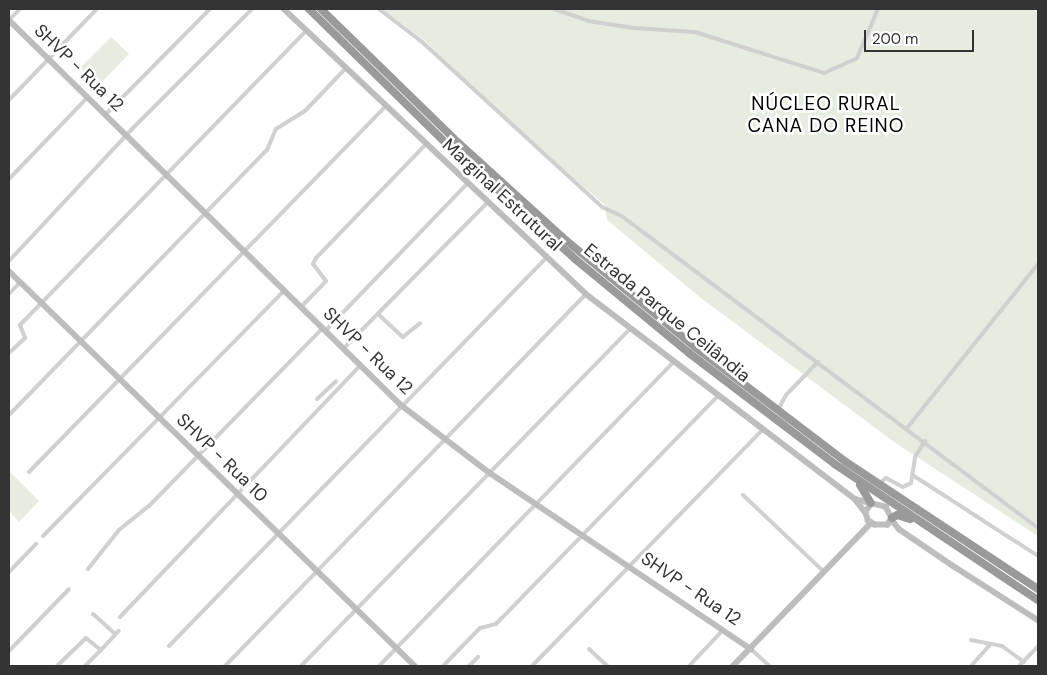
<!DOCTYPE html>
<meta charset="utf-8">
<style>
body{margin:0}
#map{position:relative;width:1047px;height:675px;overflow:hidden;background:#fff;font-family:"DM Sans",sans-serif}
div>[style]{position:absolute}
.green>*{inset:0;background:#e6ecdf}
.street>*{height:4px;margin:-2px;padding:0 2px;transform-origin:2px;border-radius:2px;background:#d0d0d0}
.secondary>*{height:5.5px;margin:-2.75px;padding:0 2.75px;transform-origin:2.75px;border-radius:2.75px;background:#bdbdbd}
.highway>*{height:8px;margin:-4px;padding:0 4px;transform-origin:4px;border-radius:4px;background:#9a9a9a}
span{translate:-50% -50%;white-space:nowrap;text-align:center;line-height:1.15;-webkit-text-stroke:5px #fff;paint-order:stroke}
.street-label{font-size:18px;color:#333}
.neighbourhood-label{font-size:19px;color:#000;letter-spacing:1px}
.frame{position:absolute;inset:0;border:10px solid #333;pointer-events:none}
.scale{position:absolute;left:864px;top:30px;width:110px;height:22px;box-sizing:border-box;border:2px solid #333;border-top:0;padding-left:6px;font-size:15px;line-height:18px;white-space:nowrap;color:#333;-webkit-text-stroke:4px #fff;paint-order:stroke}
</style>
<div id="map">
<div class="green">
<i style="clip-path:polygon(382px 9px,1038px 9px,1038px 536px,897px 444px,701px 298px,607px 220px,605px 205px,512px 125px,424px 40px)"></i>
<i style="clip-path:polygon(111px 37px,129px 54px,98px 86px,80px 68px)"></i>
<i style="clip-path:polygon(9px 471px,39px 501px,19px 522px,9px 511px)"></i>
</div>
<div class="street">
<i style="left:379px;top:9px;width:53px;rotate:37.3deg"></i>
<i style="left:421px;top:41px;width:246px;rotate:42.5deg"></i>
<i style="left:602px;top:207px;width:23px;rotate:25deg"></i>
<i style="left:623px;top:217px;width:519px;rotate:36.85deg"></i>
<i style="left:554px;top:9px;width:36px;rotate:19deg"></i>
<i style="left:588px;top:21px;width:46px;rotate:8.8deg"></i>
<i style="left:633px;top:28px;width:62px;rotate:3.7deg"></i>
<i style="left:695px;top:32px;width:135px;rotate:17.6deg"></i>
<i style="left:824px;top:73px;width:36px;rotate:-24deg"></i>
<i style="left:857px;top:58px;width:53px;rotate:-66.8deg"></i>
<i style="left:9px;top:20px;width:16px;rotate:-45deg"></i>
<i style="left:9px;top:100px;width:127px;rotate:-46deg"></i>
<i style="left:105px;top:115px;width:149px;rotate:-45.3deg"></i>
<i style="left:9px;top:179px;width:114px;rotate:-46.1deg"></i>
<i style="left:9px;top:261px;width:179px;rotate:-47deg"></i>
<i style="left:131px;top:130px;width:171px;rotate:-45deg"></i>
<i style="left:9px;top:294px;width:16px;rotate:-47deg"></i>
<i style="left:301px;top:307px;width:36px;rotate:-46deg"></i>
<i style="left:326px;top:281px;width:21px;rotate:-127deg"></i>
<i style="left:313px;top:264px;width:7px;rotate:-63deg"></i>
<i style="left:316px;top:258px;width:157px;rotate:-46deg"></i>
<i style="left:378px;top:314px;width:34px;rotate:43deg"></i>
<i style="left:403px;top:337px;width:22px;rotate:-39deg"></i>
<i style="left:326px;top:330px;width:203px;rotate:-46deg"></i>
<i style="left:344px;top:348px;width:204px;rotate:-45.4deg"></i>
<i style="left:9px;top:353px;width:22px;rotate:-43deg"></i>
<i style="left:25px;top:338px;width:14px;rotate:-111deg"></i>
<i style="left:20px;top:325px;width:410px;rotate:-45.8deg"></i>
<i style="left:317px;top:399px;width:26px;rotate:-43deg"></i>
<i style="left:778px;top:410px;width:17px;rotate:-62deg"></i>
<i style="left:786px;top:395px;width:46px;rotate:-45.9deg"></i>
<i style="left:9px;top:415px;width:370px;rotate:-45.8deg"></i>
<i style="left:267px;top:150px;width:23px;rotate:-67deg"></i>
<i style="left:276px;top:129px;width:34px;rotate:-32deg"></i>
<i style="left:305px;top:111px;width:58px;rotate:-46.4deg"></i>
<i style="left:907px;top:428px;width:210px;rotate:-51.4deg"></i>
<i style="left:29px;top:472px;width:510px;rotate:-45.72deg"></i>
<i style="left:914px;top:476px;width:148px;rotate:32.8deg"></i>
<i style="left:879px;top:484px;width:9px;rotate:-41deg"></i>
<i style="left:886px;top:478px;width:19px;rotate:28deg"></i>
<i style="left:903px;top:487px;width:9px;rotate:-27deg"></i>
<i style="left:911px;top:483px;width:26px;rotate:-81deg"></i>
<i style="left:915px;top:457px;width:19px;rotate:-58deg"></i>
<i style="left:743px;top:495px;width:112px;rotate:43.5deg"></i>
<i style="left:43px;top:536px;width:345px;rotate:-45.5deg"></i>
<i style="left:88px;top:569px;width:50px;rotate:-51.5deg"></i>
<i style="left:119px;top:530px;width:38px;rotate:-39deg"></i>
<i style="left:149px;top:506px;width:249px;rotate:-45.7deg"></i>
<i style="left:9px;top:572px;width:39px;rotate:-46deg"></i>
<i style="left:93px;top:614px;width:30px;rotate:42deg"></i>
<i style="left:120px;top:617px;width:349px;rotate:-46.3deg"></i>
<i style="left:971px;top:640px;width:32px;rotate:11deg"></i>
<i style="left:1002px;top:646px;width:27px;rotate:36deg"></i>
<i style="left:169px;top:646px;width:542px;rotate:-45.82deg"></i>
<i style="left:589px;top:649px;width:25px;rotate:43deg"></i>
<i style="left:751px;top:649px;width:25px;rotate:43deg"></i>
<i style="left:101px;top:650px;width:26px;rotate:-47deg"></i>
<i style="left:9px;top:651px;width:86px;rotate:-45.9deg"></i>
<i style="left:57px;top:666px;width:40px;rotate:-44deg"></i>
<i style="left:86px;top:638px;width:19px;rotate:39deg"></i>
<i style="left:101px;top:650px;width:23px;rotate:135deg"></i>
<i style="left:225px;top:666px;width:518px;rotate:-45.86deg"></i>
<i style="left:301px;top:666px;width:470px;rotate:-45.7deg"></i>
<i style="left:379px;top:666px;width:422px;rotate:-45.9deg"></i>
<i style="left:443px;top:666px;width:53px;rotate:-45.8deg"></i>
<i style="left:480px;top:628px;width:16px;rotate:-14deg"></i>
<i style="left:496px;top:624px;width:318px;rotate:-45.8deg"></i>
<i style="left:469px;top:666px;width:13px;rotate:-45deg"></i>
<i style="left:532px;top:666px;width:330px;rotate:-45.7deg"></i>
<i style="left:689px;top:666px;width:50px;rotate:-46.6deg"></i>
<i style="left:971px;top:666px;width:28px;rotate:-48deg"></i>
<i style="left:1019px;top:666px;width:28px;rotate:-46deg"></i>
</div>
<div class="secondary">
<i style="left:284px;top:9px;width:415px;rotate:43.3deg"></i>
<i style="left:586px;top:294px;width:338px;rotate:37.3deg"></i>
<i style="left:855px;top:499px;width:16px;rotate:52deg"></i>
<i style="left:9px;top:20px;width:549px;rotate:44.48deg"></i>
<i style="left:401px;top:405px;width:112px;rotate:37.4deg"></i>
<i style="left:490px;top:473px;width:315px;rotate:34deg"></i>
<i style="left:9px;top:271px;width:566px;rotate:44.21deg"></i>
<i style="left:855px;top:499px;width:32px;rotate:14deg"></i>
<i style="left:886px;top:507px;width:13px;rotate:61deg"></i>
<i style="left:892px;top:518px;width:8px;rotate:120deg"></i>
<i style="left:888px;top:525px;width:13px;rotate:180deg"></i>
<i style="left:875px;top:525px;width:8px;rotate:-150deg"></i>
<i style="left:868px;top:521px;width:9px;rotate:-108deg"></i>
<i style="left:865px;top:512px;width:10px;rotate:-53deg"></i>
<i style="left:891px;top:519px;width:13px;rotate:51deg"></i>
<i style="left:899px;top:529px;width:68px;rotate:34.2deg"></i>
<i style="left:955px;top:567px;width:98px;rotate:32.6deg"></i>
<i style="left:733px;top:666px;width:199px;rotate:-46deg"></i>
</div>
<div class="highway">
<i style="left:309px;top:9px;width:193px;rotate:44.4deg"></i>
<i style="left:447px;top:144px;width:172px;rotate:41.9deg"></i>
<i style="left:575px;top:259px;width:148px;rotate:39.5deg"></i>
<i style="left:689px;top:353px;width:185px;rotate:37.3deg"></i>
<i style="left:836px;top:465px;width:243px;rotate:33.8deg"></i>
<i style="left:321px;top:9px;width:185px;rotate:44.3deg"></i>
<i style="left:453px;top:138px;width:147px;rotate:42.2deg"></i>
<i style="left:562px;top:237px;width:173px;rotate:39.6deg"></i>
<i style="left:695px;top:347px;width:190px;rotate:37.3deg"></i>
<i style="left:846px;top:462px;width:230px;rotate:33.5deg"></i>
<i style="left:860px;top:485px;width:21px;rotate:59deg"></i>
<i style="left:892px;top:518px;width:6px;rotate:-31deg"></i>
<i style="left:897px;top:515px;width:14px;rotate:17deg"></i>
</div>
<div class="street-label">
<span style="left:79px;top:68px;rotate:44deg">SHVP - Rua 12</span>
<span style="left:502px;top:195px;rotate:43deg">Marginal Estrutural</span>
<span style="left:667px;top:313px;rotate:39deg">Estrada Parque Ceilândia</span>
<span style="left:368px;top:351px;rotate:44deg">SHVP - Rua 12</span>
<span style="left:222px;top:458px;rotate:44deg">SHVP - Rua 10</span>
<span style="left:691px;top:589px;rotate:34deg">SHVP - Rua 12</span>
</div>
<div class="neighbourhood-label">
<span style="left:826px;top:115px">NÚCLEO RURAL<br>CANA DO REINO</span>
</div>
<div class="frame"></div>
<div class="scale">200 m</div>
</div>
